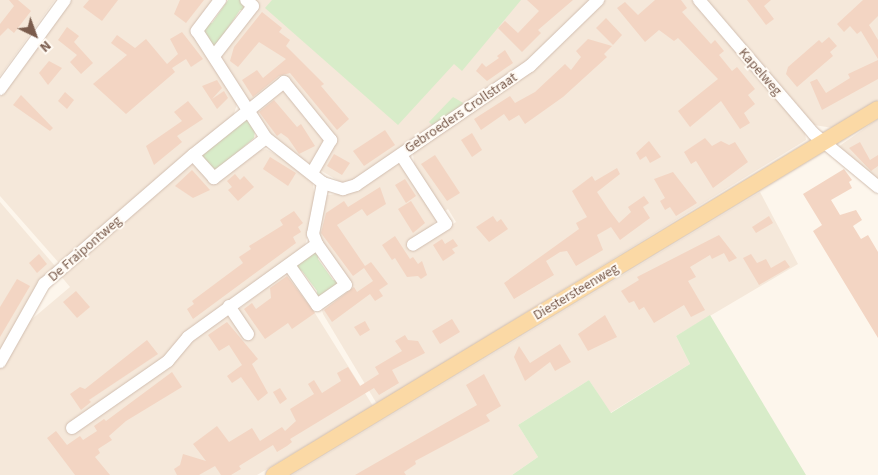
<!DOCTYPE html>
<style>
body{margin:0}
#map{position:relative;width:878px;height:475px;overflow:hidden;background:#fdf6ec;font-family:"Source Sans 3",sans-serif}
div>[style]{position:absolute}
.residential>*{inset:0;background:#f5e8da}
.green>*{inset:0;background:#d8ecc9}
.building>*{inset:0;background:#f3d5c3}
.roads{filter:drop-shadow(0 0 1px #d1beb0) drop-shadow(0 0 1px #d1beb0)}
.minor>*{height:12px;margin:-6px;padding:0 6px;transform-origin:6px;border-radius:6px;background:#fff}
.major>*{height:16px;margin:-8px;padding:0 8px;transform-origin:8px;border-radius:8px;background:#fbd9a5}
span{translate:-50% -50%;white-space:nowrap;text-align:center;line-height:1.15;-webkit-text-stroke:4px #fffaf3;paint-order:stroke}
.street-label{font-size:14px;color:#7a5c4d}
.north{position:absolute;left:10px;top:10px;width:50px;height:50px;-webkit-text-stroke:4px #fffaf3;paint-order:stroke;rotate:138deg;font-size:14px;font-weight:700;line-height:20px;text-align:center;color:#7a5c4d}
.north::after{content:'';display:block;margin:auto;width:18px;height:22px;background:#7a5c4d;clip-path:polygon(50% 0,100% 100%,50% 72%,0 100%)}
</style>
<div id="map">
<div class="residential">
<i style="clip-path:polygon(0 0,55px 0,0 76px)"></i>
<i style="clip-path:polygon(68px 0,214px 0,191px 30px,238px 101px,233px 117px,59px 263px,0 196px,0 97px)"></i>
<i style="clip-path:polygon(251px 0,591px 0,525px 63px,356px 180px,342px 183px,286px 150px,270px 135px,220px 59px)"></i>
<i style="clip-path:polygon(604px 0,692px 0,805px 132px,806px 140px,377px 404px,323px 314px,321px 306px,350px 285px,318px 240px,326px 195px,338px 194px,400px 163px,438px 218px,413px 250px,456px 222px,448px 209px,443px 212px,414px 164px,413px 153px,555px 49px)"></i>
<i style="clip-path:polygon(707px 0,878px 0,878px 100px,833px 128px,814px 125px)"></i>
<i style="clip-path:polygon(878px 119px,878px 182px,838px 147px)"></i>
<i style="clip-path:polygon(266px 149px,300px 168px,313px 183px,315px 203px,305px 246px,188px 342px,221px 317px,238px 310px,288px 270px,373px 406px,257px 475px,0 475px,0 369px,25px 325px,70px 287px,60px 275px,193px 161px)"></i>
<i style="clip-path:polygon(760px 192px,798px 264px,676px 336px,690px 364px,610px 413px,589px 380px,518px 425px,538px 457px,512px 475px,292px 475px)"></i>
<i style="clip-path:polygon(0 202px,55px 266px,0 354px)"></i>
</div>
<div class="green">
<i style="clip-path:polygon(228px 0,241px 0,245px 10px,240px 10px,215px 48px,204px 32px,205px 24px,212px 23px)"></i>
<i style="clip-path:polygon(272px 0,521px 0,462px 71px,454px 64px,398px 125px,265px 8px)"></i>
<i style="clip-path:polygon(453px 97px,465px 104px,433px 126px,429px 122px)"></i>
<i style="clip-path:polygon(246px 119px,255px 131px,254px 138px,216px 171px,202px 158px,204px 152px)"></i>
<i style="clip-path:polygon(314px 253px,319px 254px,318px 259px,333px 280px,339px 281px,324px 297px,316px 297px,317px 291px,302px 271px,296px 269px,297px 265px)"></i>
<i style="clip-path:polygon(710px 315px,806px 475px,512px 475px,538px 457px,518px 425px,589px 380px,611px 413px,690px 364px,676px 336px)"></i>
</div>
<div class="building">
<i style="clip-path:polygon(9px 0,18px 0,31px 11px,14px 33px,8px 28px,0 36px,0 24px,14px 6px)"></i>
<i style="clip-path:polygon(89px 0,118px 0,102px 21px,83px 7px)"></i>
<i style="clip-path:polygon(180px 0,204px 0,186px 23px,174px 14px)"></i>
<i style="clip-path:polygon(527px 0,573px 0,538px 30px,541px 33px,522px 52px,498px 28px,505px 21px,518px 33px,539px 11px)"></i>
<i style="clip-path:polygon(655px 0,681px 0,687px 8px,682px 12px,711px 44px,715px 40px,724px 51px,719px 55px,732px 71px,737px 67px,755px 89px,748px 95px,755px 104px,744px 113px,750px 123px,740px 129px,721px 101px,690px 127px,678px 111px,718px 79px,678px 38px,674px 41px,659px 30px,645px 42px,617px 8px,625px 2px,638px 15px)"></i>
<i style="clip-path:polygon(747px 0,771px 0,764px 6px,774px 19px,766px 25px)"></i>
<i style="clip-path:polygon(863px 0,878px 0,878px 16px,869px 25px,878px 40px,878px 59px,861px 31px,857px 34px,850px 26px,844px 32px,837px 24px)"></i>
<i style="clip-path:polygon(262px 12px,282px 28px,279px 32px,290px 40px,286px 46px,324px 84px,321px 86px,349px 119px,337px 130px,290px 73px,279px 76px,253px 97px,242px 80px,257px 70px,263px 78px,286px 59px,259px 42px,238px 67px,230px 61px,234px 47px)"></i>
<i style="clip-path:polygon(606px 18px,622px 35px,613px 45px,596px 28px)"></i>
<i style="clip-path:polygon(67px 27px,79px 36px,74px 42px,93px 63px,81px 74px,70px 62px,77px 55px,58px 40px)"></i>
<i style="clip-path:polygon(182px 32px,203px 59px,191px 67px,186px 59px,172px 68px,175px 72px,126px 114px,93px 84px,127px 55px,111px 43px,117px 35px,135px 48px,146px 39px,167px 64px,178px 54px,170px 39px)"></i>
<i style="clip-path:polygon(829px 37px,837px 46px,830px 52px,833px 56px,797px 87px,786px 74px,788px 67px,819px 40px,822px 43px)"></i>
<i style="clip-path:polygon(588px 39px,612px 46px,604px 54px,607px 57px,563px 97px,525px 124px,519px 115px,509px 121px,504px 114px,481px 130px,474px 119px,510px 96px,515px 103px,535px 92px,565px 64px,571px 70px,581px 57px,576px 51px)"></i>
<i style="clip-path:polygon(505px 50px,513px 63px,487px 81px,476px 71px,482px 63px,486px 67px,499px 58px,497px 56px)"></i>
<i style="clip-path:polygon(878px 60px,878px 79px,822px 110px,810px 82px,817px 79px,826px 93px,850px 78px,848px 74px)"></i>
<i style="clip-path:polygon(49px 61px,62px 68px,48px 85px,39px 73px)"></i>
<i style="clip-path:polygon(217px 80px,222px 88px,212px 99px,224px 91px,228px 98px,217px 109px,202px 86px)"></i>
<i style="clip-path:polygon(65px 92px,74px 100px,67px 109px,58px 101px)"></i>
<i style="clip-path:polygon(21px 95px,53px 128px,50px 131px,13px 105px)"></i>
<i style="clip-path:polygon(274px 100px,297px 127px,301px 124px,315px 146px,299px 154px,288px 138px,281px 133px,277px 136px,259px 112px)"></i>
<i style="clip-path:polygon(188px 101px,203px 119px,177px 136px,182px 142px,154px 165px,146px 146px,182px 121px,174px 112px)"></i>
<i style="clip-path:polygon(385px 130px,395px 145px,364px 166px,353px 151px)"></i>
<i style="clip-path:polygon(472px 133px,482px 150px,472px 157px,461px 140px)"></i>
<i style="clip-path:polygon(705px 138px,712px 146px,721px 141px,729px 145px,735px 142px,748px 162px,713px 188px,696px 161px,691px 164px,684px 152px)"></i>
<i style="clip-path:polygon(649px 141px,661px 157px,650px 163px,646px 156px,640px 160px,636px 153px)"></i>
<i style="clip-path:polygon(860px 142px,870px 160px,878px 155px,878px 166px,871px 171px,849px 148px)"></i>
<i style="clip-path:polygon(334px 154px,350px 163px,342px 175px,327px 166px)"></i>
<i style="clip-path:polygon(435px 155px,460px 193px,447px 201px,421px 164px)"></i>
<i style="clip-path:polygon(270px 157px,296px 173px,288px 186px,263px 169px)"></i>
<i style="clip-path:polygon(617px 168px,620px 174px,597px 192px,609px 210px,619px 223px,631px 212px,628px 207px,644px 196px,649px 203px,643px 207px,650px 218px,620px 240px,611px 227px,597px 235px,603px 250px,576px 266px,567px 251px,560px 252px,546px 261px,554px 275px,514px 299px,504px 283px,579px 229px,576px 223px,587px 217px,572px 191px,592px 176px,595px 181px)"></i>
<i style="clip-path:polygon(844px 169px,852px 180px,849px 182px,852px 188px,831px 200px,840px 215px,856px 210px,862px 220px,853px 226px,861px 239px,868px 235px,878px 252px,878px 338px,813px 231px,822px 225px,803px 194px)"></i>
<i style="clip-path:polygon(192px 170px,210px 190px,193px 198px,175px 186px)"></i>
<i style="clip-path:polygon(673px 172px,697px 203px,676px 216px,670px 207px,665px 210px,660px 201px,665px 198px,654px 179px)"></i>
<i style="clip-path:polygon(235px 174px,240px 180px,244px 176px,254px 187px,238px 201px,228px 190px,232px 187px,227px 181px)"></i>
<i style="clip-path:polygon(405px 179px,416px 196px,406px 203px,395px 185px)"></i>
<i style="clip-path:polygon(380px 187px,386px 204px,367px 216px,362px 209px,337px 225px,365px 266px,371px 262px,388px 284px,379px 290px,383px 296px,375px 301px,370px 294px,332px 322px,324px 310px,354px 287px,357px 292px,373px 281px,364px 268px,353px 276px,327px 241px,321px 233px,326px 213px,344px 201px,348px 207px)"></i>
<i style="clip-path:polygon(411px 201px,425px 223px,413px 233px,398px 209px)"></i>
<i style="clip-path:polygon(294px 211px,303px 223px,298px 227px,301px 232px,293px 237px,296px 243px,193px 319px,187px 309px,194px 304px,192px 301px,243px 263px,239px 257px,251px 249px,249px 246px,283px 225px,280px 220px)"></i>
<i style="clip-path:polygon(493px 216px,497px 222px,501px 219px,508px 229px,489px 242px,476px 227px)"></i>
<i style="clip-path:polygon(769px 216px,773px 223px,756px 233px,752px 227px)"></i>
<i style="clip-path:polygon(719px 235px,737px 258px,729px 262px,724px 253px,712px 259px,710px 255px,690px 267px,696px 277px,688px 281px,705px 310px,691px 317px,684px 305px,654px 323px,644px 307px,639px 310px,634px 301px,629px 303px,621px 291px,639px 280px,637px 277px)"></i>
<i style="clip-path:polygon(395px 236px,410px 259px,413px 257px,418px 264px,422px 261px,427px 275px,421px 279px,418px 276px,407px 277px,395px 258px,392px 260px,382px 245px)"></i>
<i style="clip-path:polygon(442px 239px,445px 244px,453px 239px,458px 246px,452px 249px,455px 253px,443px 261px,433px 245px)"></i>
<i style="clip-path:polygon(39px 254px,47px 264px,37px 273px,29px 263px)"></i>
<i style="clip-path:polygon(751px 254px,757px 263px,766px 259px,771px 268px,785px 260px,790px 267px,759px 285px,743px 258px)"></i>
<i style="clip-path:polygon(287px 276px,315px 313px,292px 329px,288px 323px,265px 339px,244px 309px,252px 303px,256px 309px,271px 298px,270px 288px)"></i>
<i style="clip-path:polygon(17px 279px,30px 286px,0 337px,0 307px)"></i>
<i style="clip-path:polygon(76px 291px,90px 307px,77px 318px,63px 302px)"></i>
<i style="clip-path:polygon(605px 315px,617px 337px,588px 351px,578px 334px)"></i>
<i style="clip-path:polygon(452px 319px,460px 332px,440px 344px,432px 331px)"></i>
<i style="clip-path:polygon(365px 321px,370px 330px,360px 336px,354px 327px)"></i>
<i style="clip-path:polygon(227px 322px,258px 359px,252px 364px,268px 393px,258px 401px,241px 377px,232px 383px,227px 376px,242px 365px,229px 345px,219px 351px,208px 335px)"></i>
<i style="clip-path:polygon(405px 335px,408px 340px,418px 341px,425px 353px,392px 370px,399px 383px,379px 395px,374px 388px,290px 439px,292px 442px,287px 446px,277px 452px,273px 445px,239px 466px,241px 469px,231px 475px,221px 475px,215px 466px,199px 475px,177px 475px,174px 469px,180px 465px,183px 454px,206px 461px,193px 444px,217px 426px,229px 442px,252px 428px,260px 441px,282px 427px,285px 431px,296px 421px,290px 409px,314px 394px,308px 384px,314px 380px,322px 393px,341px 381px,337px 373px,348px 367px,360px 386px,379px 374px,375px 367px,402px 351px,395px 341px)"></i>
<i style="clip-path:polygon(147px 340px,158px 354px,89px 400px,91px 402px,81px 410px,70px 394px,80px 387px,85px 389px)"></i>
<i style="clip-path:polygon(560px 344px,571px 362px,555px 371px,550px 362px,525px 381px,514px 357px,519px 346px,530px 363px)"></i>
<i style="clip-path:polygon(172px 372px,182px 387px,126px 421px,109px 436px,112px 440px,98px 449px,100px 453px,95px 457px,110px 475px,75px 475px,47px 438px,56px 431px,67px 445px,80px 436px,83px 440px,97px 431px,94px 426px,104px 419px,106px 421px)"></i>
<i style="clip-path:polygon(484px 374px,501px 406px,486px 415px,490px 421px,415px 461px,416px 464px,404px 472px,406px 475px,355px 475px,477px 405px,466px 385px)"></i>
<i style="clip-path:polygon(280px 388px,287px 399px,280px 404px,273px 392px)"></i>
</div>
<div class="roads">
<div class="minor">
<i style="left:220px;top:0;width:39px;rotate:127deg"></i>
<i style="left:197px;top:31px;width:127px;rotate:57.2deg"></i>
<i style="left:266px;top:138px;width:73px;rotate:38.3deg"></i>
<i style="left:323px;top:183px;width:21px;rotate:17deg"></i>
<i style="left:343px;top:189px;width:14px;rotate:-17deg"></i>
<i style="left:356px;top:185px;width:211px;rotate:-34.4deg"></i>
<i style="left:530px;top:66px;width:95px;rotate:-44.1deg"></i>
<i style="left:699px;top:0;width:177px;rotate:49.4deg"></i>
<i style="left:814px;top:134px;width:83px;rotate:39.6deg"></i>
<i style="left:214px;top:56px;width:63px;rotate:-52deg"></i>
<i style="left:253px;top:6px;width:9px;rotate:-139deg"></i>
<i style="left:0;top:89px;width:110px;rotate:-53.9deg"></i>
<i style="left:266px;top:138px;width:66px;rotate:142.4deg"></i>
<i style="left:214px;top:178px;width:31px;rotate:-132deg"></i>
<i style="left:193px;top:155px;width:117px;rotate:-38.7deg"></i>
<i style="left:284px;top:82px;width:75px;rotate:51deg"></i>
<i style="left:331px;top:140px;width:36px;rotate:120deg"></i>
<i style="left:401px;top:155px;width:82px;rotate:56.9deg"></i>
<i style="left:446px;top:224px;width:39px;rotate:148deg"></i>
<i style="left:289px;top:265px;width:49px;rotate:55deg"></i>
<i style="left:317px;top:305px;width:35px;rotate:-35deg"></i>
<i style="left:346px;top:285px;width:50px;rotate:-125.3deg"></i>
<i style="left:229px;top:306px;width:34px;rotate:56deg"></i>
<i style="left:0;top:362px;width:90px;rotate:-60.6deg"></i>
<i style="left:44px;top:284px;width:197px;rotate:-40.9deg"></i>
<i style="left:72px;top:428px;width:117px;rotate:-34.9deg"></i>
<i style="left:168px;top:361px;width:31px;rotate:-50deg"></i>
<i style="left:188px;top:337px;width:159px;rotate:-35.8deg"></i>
<i style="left:317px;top:244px;width:11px;rotate:-112deg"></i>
<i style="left:313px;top:234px;width:52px;rotate:-78.9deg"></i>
</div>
<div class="major">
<i style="left:274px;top:475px;width:706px;rotate:-31.21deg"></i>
</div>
</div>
<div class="street-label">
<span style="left:760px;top:72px;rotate:49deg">Kapelweg</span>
<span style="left:461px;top:113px;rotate:-34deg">Gebroeders Crollstraat</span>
<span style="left:85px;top:249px;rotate:-41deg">De Fraipontweg</span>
<span style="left:576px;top:292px;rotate:-31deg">Diestersteenweg</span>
</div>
<div class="north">N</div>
</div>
